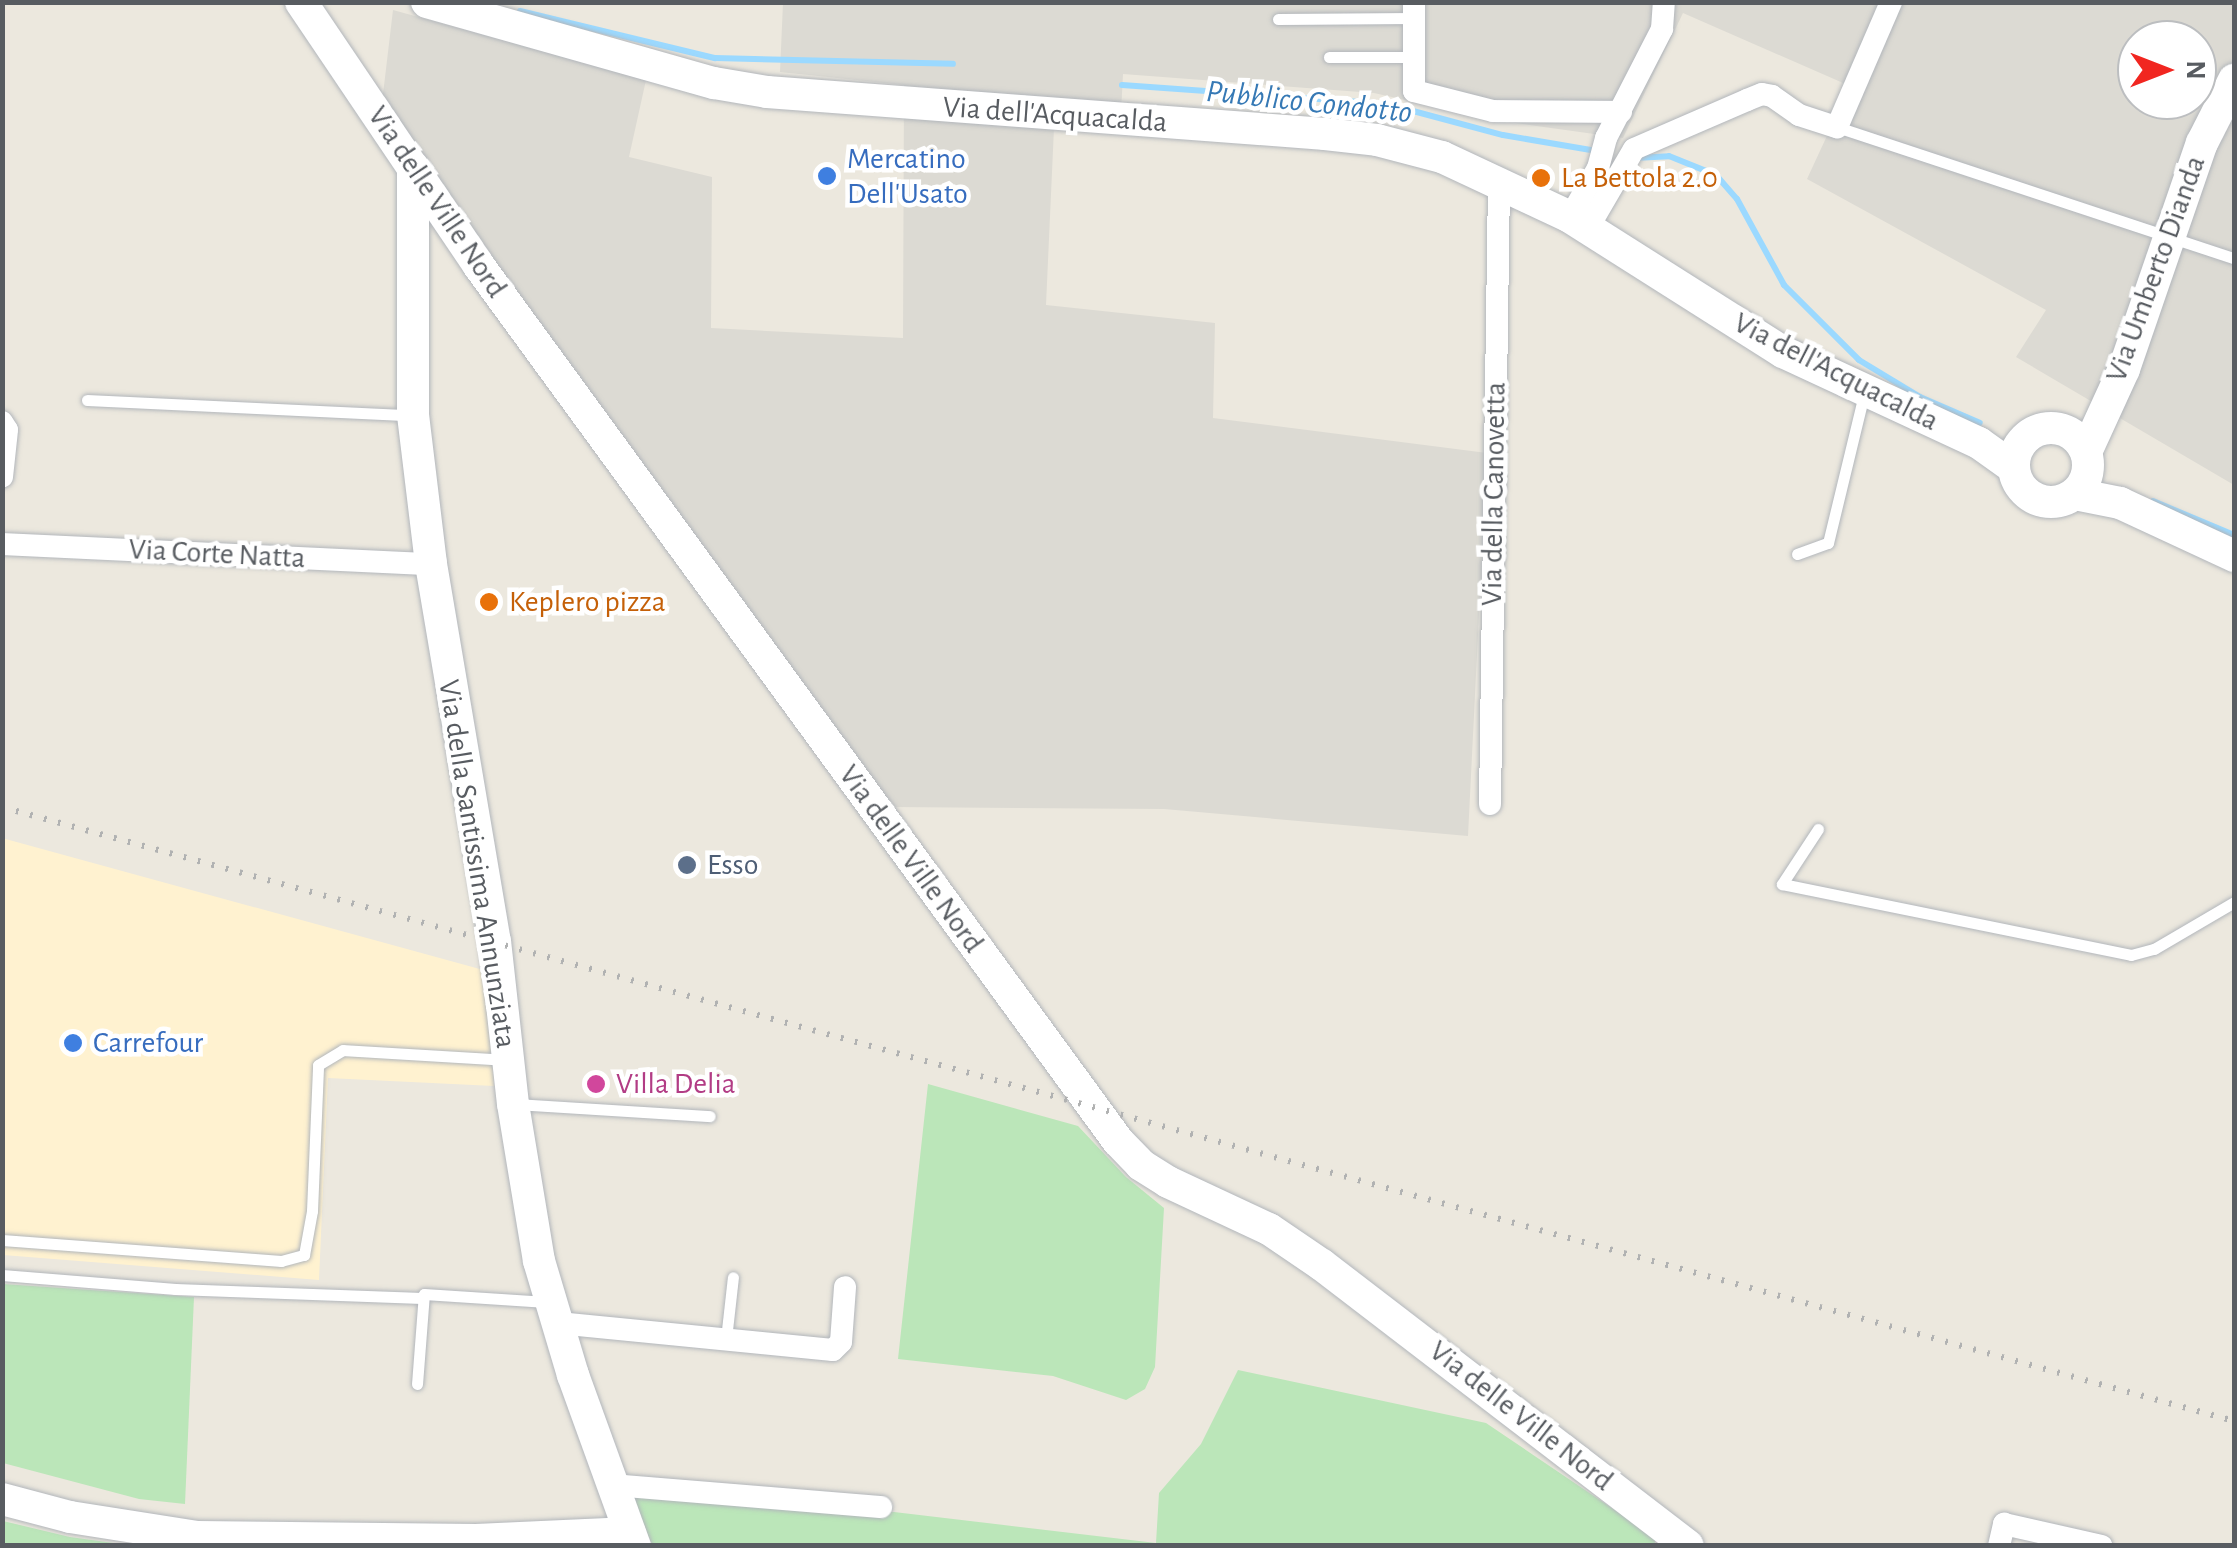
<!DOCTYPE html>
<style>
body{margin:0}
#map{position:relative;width:2237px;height:1548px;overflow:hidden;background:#ece8de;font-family:"Alegreya Sans",sans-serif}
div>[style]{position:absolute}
.commercial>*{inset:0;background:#fff2d0}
.industrial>*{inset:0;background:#dcdad3}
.green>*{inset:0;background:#bbe6b9}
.stream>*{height:6px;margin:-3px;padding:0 3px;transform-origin:3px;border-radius:3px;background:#9bd9ff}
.roads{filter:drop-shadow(0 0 2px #b2b6bb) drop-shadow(0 0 2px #b2b6bb)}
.lane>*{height:11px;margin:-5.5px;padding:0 5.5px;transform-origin:5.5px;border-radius:5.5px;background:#fff}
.street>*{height:22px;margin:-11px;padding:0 11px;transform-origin:11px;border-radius:11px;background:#fff}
.secondary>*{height:32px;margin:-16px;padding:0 16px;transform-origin:16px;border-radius:16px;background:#fff}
.secondary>.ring{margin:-16px;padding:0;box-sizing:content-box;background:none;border:32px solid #fff;border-radius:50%}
.rail>*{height:6px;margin-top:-3px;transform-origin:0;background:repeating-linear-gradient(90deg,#b1b2b2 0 2.5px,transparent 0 14.5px)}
.dots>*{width:28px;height:28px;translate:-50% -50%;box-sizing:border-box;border:5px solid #fff;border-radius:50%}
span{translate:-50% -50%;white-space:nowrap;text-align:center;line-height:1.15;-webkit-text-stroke:9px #fff;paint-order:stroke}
.street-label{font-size:30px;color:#585c61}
.shop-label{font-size:30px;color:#366cbe}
.left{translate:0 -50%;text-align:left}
.food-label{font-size:30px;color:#c56008}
.service-label{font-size:30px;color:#4e5e75}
.hotel-label{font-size:30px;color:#b23c85}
.water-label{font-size:32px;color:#3679b5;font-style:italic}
.frame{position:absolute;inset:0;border:5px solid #585c61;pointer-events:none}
.north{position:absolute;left:2117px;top:20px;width:100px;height:100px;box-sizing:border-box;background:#fff;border:2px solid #bcbec0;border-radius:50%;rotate:90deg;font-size:28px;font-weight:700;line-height:40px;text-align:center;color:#585c61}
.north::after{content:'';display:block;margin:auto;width:35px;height:45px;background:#f12620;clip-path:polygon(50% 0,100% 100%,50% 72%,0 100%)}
</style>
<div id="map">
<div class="commercial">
<i style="clip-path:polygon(2px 838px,487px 971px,494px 1086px,328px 1078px,319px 1280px,3px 1255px)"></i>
</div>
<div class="industrial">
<i style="clip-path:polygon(evenodd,783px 3px,2234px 3px,2234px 485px,2016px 357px,2046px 310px,1807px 179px,1850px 86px,1683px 13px,1623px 138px,1494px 120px,1374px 93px,1123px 74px,1120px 132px,1054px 128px,1046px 305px,1215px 323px,1213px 418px,1487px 453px,1468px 836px,1164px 809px,892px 807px,381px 111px,393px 10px,646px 80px,629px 157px,712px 177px,711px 328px,903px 338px,904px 85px,780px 72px,783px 3px,2137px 40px,2197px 40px,2197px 100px,2137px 100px,2137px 40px)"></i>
</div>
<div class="green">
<i style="clip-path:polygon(928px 1084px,1078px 1126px,1126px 1177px,1164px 1208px,1155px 1367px,1145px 1389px,1126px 1400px,1053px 1376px,898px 1359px)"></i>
<i style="clip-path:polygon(3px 1284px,194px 1297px,185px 1504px,139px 1499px,3px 1463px)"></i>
<i style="clip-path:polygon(1238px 1370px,1486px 1423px,1656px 1538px,1654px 1546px,653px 1546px,629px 1496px,894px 1512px,1156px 1543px,1159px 1493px,1201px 1444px)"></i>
<i style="clip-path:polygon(3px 1521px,70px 1537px,128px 1545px,3px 1545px)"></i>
</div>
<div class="stream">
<i style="left:520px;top:11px;width:201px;rotate:13.6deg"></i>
<i style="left:715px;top:58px;width:238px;rotate:1.4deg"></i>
<i style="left:1122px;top:85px;width:266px;rotate:4.1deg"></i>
<i style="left:1387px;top:104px;width:120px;rotate:15deg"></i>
<i style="left:1503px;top:135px;width:95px;rotate:9.7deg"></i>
<i style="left:1634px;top:158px;width:35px;rotate:-3deg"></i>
<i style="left:1669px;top:156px;width:51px;rotate:22deg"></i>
<i style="left:1716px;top:175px;width:32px;rotate:49deg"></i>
<i style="left:1737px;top:199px;width:98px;rotate:61.3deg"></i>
<i style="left:1784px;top:285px;width:106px;rotate:45deg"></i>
<i style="left:1859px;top:360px;width:71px;rotate:31.2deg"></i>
<i style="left:1920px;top:397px;width:65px;rotate:23.4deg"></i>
<i style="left:2153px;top:501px;width:88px;rotate:22.8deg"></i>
</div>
<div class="roads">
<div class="lane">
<i style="left:1278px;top:19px;width:136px;rotate:-0.4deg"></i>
<i style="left:1329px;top:57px;width:85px"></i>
<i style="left:1837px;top:127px;width:418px;rotate:18.3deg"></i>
<i style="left:87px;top:400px;width:322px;rotate:2.7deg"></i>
<i style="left:1797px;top:554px;width:33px;rotate:-20deg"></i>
<i style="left:1828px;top:543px;width:153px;rotate:-76.4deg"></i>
<i style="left:1818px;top:829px;width:66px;rotate:123.2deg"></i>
<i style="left:1782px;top:884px;width:356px;rotate:11.5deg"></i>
<i style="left:2131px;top:955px;width:24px;rotate:-15deg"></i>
<i style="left:2154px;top:949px;width:93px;rotate:-30.4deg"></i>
<i style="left:517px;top:1104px;width:193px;rotate:3.6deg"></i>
<i style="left:2px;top:1240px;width:280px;rotate:4.3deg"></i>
<i style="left:281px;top:1261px;width:24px;rotate:-15deg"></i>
<i style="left:304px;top:1255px;width:45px;rotate:-79.7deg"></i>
<i style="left:312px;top:1211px;width:146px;rotate:-87.6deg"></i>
<i style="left:318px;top:1065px;width:29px;rotate:-31deg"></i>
<i style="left:343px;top:1050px;width:164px;rotate:3.5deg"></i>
<i style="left:2px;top:1275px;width:174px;rotate:4.6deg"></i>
<i style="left:175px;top:1289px;width:247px;rotate:2.1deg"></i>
<i style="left:726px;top:1339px;width:62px;rotate:-83.6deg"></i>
<i style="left:417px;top:1384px;width:90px;rotate:-85.6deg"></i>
<i style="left:424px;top:1294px;width:123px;rotate:3.7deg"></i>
</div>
<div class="street">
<i style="left:1414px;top:2px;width:89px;rotate:90deg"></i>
<i style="left:1414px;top:91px;width:81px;rotate:14.2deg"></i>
<i style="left:1493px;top:111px;width:128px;rotate:0.4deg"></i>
<i style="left:1570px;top:217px;width:56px;rotate:-60.3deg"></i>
<i style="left:1598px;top:168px;width:31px;rotate:-75deg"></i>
<i style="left:1606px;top:138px;width:123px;rotate:-62.8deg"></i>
<i style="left:1662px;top:29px;width:27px;rotate:-86deg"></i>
<i style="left:1588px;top:228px;width:91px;rotate:-59.8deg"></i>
<i style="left:1634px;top:149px;width:123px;rotate:-23.4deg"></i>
<i style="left:1747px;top:100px;width:16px;rotate:-22deg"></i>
<i style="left:1762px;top:94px;width:10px;rotate:11deg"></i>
<i style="left:1772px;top:96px;width:33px;rotate:35deg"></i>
<i style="left:1799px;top:115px;width:40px;rotate:18deg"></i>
<i style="left:1837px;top:127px;width:136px;rotate:-66.6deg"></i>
<i style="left:2px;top:422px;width:9px;rotate:58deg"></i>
<i style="left:7px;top:430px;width:47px;rotate:96.1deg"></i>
<i style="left:2px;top:544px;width:429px;rotate:2.7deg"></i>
<i style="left:1490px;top:804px;width:620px;rotate:-89.17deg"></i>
<i style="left:558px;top:1323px;width:276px;rotate:5.6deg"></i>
<i style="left:833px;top:1350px;width:11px;rotate:-45deg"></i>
<i style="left:841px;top:1342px;width:55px;rotate:-85.8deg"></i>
<i style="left:613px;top:1485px;width:269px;rotate:4.7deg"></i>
<i style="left:1999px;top:1546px;width:23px;rotate:-77deg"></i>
<i style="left:2004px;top:1524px;width:100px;rotate:12.7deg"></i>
</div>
<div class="secondary">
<i style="left:301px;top:2px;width:318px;rotate:56deg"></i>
<i style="left:479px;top:266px;width:1083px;rotate:53.86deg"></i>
<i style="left:1118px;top:1141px;width:33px;rotate:46deg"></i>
<i style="left:1141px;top:1165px;width:32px;rotate:32deg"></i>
<i style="left:1168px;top:1182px;width:111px;rotate:25deg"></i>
<i style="left:1269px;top:1229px;width:64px;rotate:34.2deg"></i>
<i style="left:1322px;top:1265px;width:461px;rotate:37.5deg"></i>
<i style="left:427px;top:2px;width:298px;rotate:15.8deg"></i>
<i style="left:714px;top:83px;width:54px;rotate:9.6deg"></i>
<i style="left:767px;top:92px;width:560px;rotate:4.3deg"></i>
<i style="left:1325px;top:134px;width:52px;rotate:6.6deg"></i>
<i style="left:1377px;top:140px;width:67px;rotate:14.7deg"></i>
<i style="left:1442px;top:157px;width:141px;rotate:25.1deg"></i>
<i style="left:1570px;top:217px;width:252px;rotate:32.4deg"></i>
<i style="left:1783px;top:352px;width:216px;rotate:24.9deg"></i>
<i style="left:1979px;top:443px;width:43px;rotate:35.5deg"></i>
<i style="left:413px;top:167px;width:248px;rotate:90deg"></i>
<i style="left:413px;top:415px;width:150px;rotate:83.1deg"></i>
<i style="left:431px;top:564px;width:382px;rotate:80.4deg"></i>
<i style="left:495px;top:941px;width:164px;rotate:83.7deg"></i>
<i style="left:513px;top:1104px;width:159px;rotate:80.6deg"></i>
<i style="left:539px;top:1261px;width:119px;rotate:73.4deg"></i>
<i style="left:573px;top:1375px;width:182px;rotate:70.1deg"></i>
<i class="ring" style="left:2014px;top:428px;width:42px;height:42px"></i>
<i style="left:2086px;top:452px;width:91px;rotate:-65.4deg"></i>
<i style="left:2124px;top:369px;width:239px;rotate:-71deg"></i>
<i style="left:2202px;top:143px;width:71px;rotate:-63.1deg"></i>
<i style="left:2075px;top:494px;width:46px;rotate:11.3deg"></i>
<i style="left:2120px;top:503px;width:126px;rotate:24.9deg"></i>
<i style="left:2px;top:1499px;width:70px;rotate:14.8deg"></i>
<i style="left:70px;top:1517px;width:129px;rotate:8.9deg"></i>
<i style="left:197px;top:1537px;width:279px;rotate:0.6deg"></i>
<i style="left:476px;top:1540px;width:154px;rotate:-2.6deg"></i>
</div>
</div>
<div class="rail">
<i style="left:2px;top:807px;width:2315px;rotate:15.38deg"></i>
</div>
<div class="dots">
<i style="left:827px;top:176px;background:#3f7fe0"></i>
<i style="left:1541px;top:178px;background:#e8710a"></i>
<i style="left:489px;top:602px;background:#e8710a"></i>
<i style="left:687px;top:865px;background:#5c6f8a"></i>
<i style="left:73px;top:1043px;background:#3f7fe0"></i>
<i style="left:596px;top:1084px;background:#d1479c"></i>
</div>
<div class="street-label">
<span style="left:1055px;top:115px;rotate:4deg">Via dell'Acquacalda</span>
<span style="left:437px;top:202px;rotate:56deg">Via delle Ville Nord</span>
<span style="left:2156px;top:269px;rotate:-70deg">Via Umberto Dianda</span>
<span style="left:1836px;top:372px;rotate:27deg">Via dell'Acquacalda</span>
<span style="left:1494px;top:494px;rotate:-89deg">Via della Canovetta</span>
<span style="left:217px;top:554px;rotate:3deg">Via Corte Natta</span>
<span style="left:911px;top:859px;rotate:54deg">Via delle Ville Nord</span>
<span style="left:477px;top:864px;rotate:81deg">Via della Santissima Annunziata</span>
<span style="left:1521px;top:1416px;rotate:38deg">Via delle Ville Nord</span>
</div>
<div class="shop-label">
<span class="left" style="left:847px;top:176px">Mercatino<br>Dell'Usato</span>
<span class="left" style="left:93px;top:1043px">Carrefour</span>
</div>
<div class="food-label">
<span class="left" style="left:1561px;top:178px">La Bettola 2.0</span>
<span class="left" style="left:509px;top:602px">Keplero pizza</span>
</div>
<div class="service-label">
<span class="left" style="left:707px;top:865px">Esso</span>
</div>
<div class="hotel-label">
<span class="left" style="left:616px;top:1084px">Villa Delia</span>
</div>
<div class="water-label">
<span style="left:1309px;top:102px;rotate:6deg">Pubblico Condotto</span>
</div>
<div class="frame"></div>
<div class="north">N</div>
</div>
